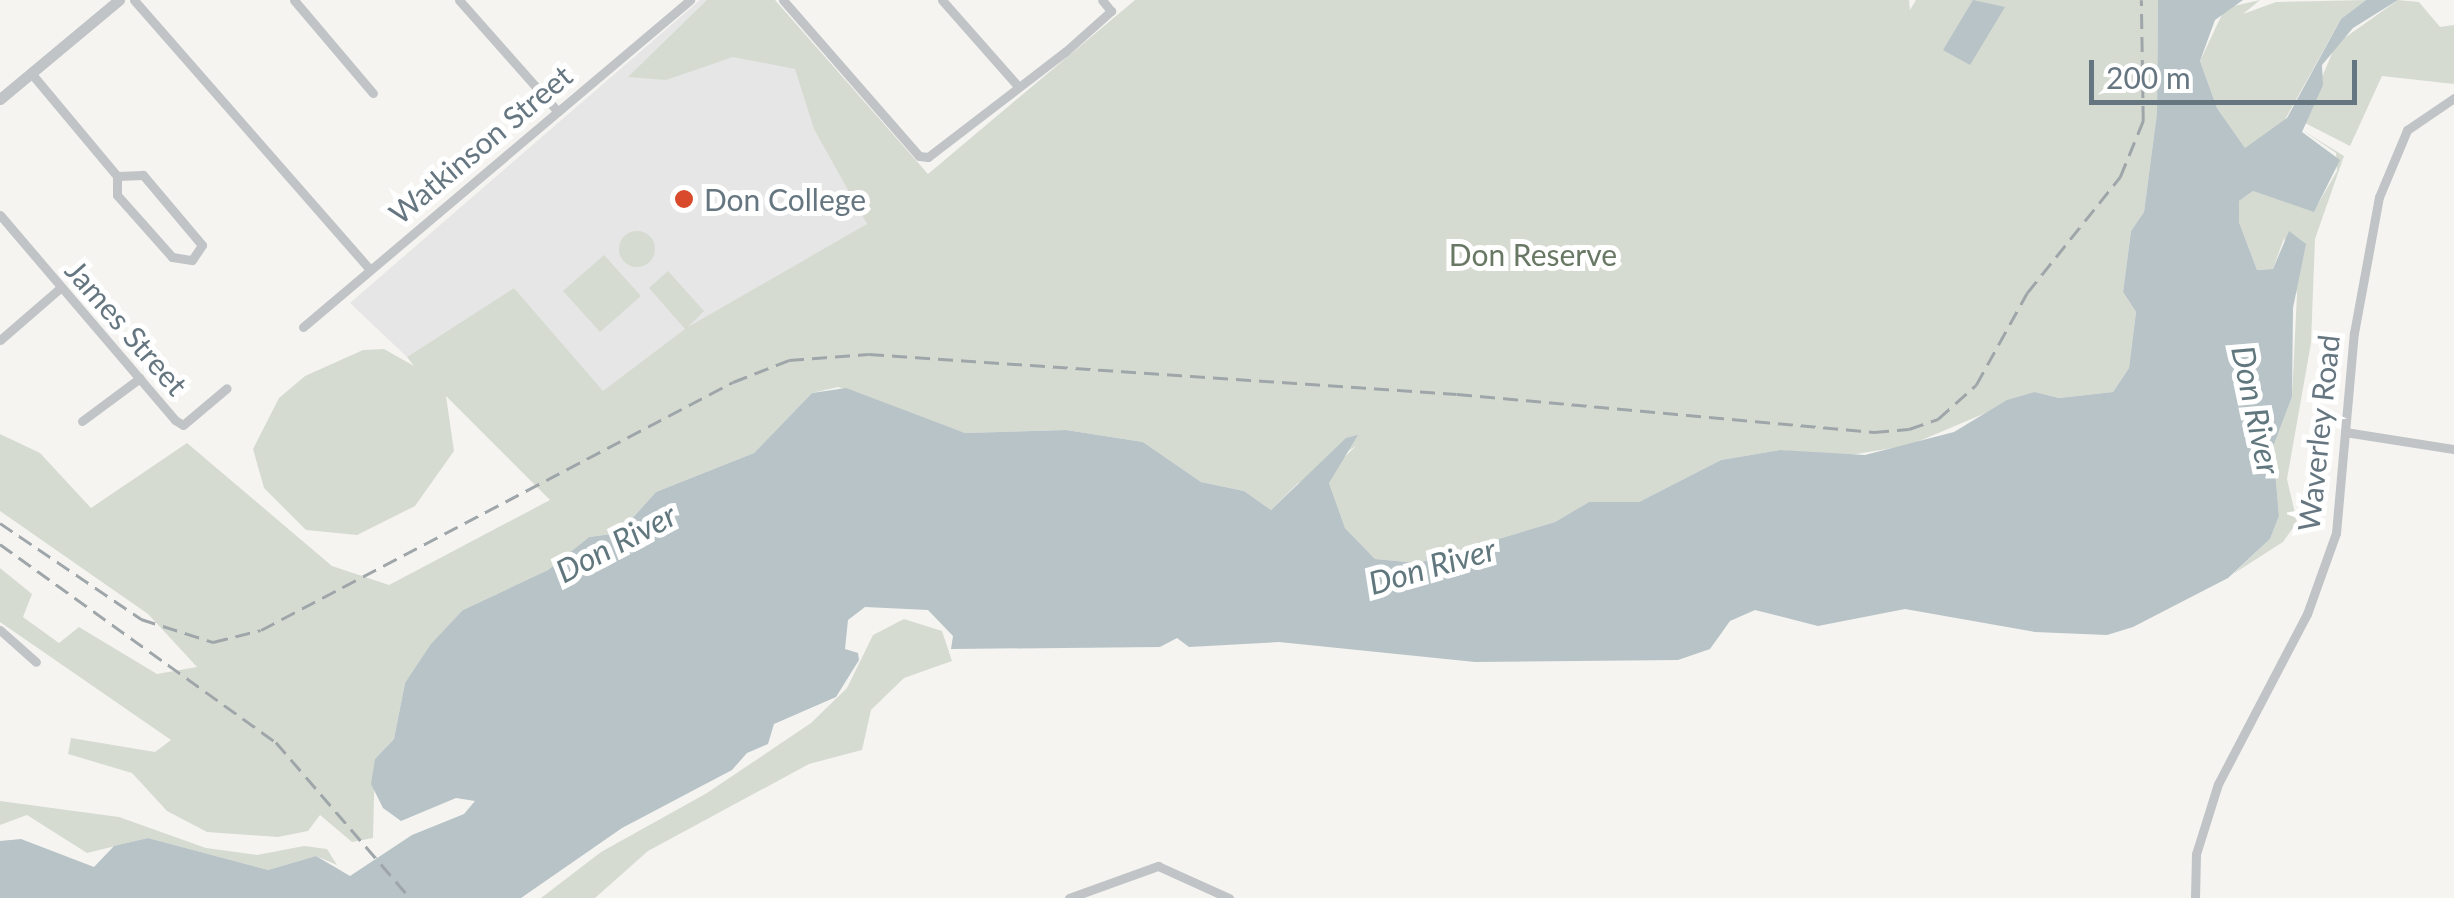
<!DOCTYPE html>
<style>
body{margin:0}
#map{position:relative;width:2454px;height:898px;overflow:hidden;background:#f5f4f1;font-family:Lato,sans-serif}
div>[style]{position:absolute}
.built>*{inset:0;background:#e5e6e5}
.green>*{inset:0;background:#d6dbd2}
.round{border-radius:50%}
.water>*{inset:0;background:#b7c3c6}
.minor>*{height:9px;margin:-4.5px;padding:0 4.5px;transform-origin:4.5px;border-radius:4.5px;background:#c0c4c7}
.tertiary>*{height:11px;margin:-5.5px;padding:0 5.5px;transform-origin:5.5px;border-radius:5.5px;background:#c0c4c7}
.rail>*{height:2.5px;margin-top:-1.25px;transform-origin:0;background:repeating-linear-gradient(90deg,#9fa6aa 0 15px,transparent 0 23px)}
.dots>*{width:28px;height:28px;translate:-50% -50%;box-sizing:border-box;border:5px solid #fff;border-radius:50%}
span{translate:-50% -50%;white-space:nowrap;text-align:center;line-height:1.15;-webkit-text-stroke:10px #fff;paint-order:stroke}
.street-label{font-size:30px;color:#657681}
.poi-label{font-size:30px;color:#657681}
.left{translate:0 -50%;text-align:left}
.park-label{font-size:30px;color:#697864}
.water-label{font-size:32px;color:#61777e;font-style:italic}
.scale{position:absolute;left:2089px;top:60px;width:268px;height:45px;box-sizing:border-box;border:5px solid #657681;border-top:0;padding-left:12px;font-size:30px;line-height:35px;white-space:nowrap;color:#657681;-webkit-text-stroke:8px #fff;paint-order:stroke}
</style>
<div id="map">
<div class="built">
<i style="clip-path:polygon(700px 0,775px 0,867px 224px,603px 392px,514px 288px,407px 357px,350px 303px)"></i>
</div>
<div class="green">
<i style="clip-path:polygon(707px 0,775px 0,928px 174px,1135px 0,1909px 0,1910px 10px,1916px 0,2158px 0,2157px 114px,2144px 212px,2131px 231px,2123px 292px,2136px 312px,2129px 368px,2113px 392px,2059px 398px,2035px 392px,1910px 445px,1845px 456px,1780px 450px,1721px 460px,1639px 502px,1589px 502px,1555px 522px,1418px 563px,1375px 559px,1345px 528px,1329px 483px,1334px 467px,1356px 446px,1297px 484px,1271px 510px,1244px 491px,1201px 482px,1143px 442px,1066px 430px,965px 433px,838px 387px,812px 393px,754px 453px,656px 492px,619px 533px,589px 537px,548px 570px,463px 610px,405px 683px,394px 739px,375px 759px,373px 838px,352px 842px,320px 815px,308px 831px,278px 837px,207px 832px,167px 811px,132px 773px,68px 754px,71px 738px,155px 752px,171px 740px,0 622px,0 568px,32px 594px,23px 617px,59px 643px,79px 627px,157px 674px,197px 667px,148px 614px,0 511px,0 434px,40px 453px,91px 508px,187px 443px,332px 566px,389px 585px,550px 500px,446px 396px,454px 451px,415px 506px,357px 535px,306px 530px,264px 488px,253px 449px,279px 398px,305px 376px,363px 350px,384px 349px,414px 366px,407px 357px,514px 288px,603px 391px,685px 329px,649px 288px,668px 271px,704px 311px,688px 327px,867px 224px,814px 129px,795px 69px,733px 57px,666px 80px,628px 77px)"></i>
<i style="clip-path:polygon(2260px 0,2243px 14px,2276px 2px,2366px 0,2341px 19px,2282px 125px,2245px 148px,2217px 108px,2200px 61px,2225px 8px)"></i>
<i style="clip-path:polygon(2398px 0,2419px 2px,2440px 27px,2454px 25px,2454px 84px,2382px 76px,2350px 146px,2303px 122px,2336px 44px)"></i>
<i style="clip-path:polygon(2302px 130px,2344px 156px,2315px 239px,2311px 343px,2287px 479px,2297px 522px,2283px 542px,2233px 574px,2270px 539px,2279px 516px,2273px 447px,2292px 397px,2297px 294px,2284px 238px,2273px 269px,2257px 270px,2239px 222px,2239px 201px,2253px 191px,2314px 211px,2337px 171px,2336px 153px)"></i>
<i class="round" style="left:619px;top:231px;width:36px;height:36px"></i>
<i style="clip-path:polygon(604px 255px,641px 296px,600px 332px,563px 291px)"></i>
<i style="clip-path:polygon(904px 619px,942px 631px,952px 661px,904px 678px,871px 710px,862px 750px,809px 764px,648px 851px,595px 898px,541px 898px,601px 852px,707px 793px,811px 723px,847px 688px,873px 635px)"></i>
<i style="clip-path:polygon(0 801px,119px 817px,206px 848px,257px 855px,304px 846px,327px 849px,337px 865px,316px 856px,268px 870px,148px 838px,87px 853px,27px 815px,0 825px)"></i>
</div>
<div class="water">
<i style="clip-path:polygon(1973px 0,2005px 7px,1970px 65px,1943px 50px)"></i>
<i style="clip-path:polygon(2158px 0,2243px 0,2215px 20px,2200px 61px,2217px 108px,2245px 148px,2287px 118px,2341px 19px,2366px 0,2398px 0,2353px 28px,2322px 65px,2323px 85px,2302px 132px,2340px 160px,2314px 212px,2253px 191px,2239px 201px,2239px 222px,2257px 270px,2273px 269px,2289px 231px,2306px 244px,2293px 308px,2292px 397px,2273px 447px,2279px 516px,2270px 539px,2228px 578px,2133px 627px,2107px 635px,2035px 632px,1905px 609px,1818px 626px,1755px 610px,1730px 621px,1710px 649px,1678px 660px,1475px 662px,1279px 642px,1189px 647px,1177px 638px,1160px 647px,951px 649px,953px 636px,928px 610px,865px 607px,848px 620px,845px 649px,858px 653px,859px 660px,836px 697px,774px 724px,768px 744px,747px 753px,732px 770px,622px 828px,521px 898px,0 898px,0 841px,21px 839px,94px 867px,114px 846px,148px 838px,268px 870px,316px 856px,350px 876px,412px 835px,464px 814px,475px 801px,456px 798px,401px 821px,383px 808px,371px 784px,375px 759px,394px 739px,405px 683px,431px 644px,463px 610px,548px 570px,589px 537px,619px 533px,656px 492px,754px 453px,812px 393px,846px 388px,965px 433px,1066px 430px,1143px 442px,1201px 482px,1244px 491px,1271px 510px,1346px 438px,1358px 435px,1329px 483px,1345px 528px,1375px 559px,1418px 563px,1555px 522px,1589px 502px,1639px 502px,1721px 460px,1780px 450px,1865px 455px,1954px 432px,2007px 400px,2035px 392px,2059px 398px,2113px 392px,2129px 368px,2136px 312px,2123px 292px,2131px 231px,2144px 212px,2157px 113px)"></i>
</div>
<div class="minor">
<i style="left:134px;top:0;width:356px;rotate:48.8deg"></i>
<i style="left:294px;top:0;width:122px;rotate:49.7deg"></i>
<i style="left:459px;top:0;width:149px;rotate:48.5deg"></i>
<i style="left:783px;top:0;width:207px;rotate:48.9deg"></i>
<i style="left:919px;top:156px;width:9px;rotate:6deg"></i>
<i style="left:928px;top:157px;width:173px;rotate:-37.5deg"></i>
<i style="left:1065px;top:52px;width:62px;rotate:-41.7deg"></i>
<i style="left:1111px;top:11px;width:14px;rotate:-129deg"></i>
<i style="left:942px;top:0;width:112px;rotate:48.6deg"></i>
<i style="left:31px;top:73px;width:134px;rotate:50.1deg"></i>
<i style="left:117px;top:176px;width:19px;rotate:90deg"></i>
<i style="left:117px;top:195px;width:83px;rotate:48.4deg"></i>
<i style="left:172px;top:257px;width:20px;rotate:9deg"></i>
<i style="left:192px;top:260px;width:18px;rotate:-56deg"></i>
<i style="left:202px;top:245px;width:92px;rotate:-130.1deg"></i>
<i style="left:143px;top:175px;width:26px;rotate:178deg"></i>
<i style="left:0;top:215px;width:270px;rotate:49.5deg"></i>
<i style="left:175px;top:420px;width:9px;rotate:32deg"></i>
<i style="left:183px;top:425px;width:57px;rotate:-40.1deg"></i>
<i style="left:303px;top:327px;width:507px;rotate:-40.2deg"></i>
<i style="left:0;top:340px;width:77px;rotate:-40.8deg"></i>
<i style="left:82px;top:421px;width:72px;rotate:-36.6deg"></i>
<i style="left:2345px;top:432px;width:110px;rotate:8.9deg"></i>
<i style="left:0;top:630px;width:48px;rotate:41.6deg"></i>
<i style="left:1069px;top:898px;width:95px;rotate:-19.8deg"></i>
<i style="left:1158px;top:866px;width:78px;rotate:24.3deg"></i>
<i style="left:2195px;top:898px;width:44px;rotate:-88.7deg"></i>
<i style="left:2196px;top:854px;width:73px;rotate:-72.6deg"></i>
<i style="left:2218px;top:784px;width:192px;rotate:-62.4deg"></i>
<i style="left:2307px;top:614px;width:86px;rotate:-70.3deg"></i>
<i style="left:2336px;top:533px;width:201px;rotate:-84.9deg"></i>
<i style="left:2354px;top:333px;width:138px;rotate:-79.6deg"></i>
<i style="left:2379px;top:197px;width:73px;rotate:-67.3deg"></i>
<i style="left:2407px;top:130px;width:57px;rotate:-34.2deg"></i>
</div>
<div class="tertiary">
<i style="left:0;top:99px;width:155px;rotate:-39.8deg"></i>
</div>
<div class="rail">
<i style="left:0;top:523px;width:171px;rotate:34.2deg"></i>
<i style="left:141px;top:619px;width:76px;rotate:17.7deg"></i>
<i style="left:213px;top:642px;width:49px;rotate:-14deg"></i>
<i style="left:261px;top:630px;width:533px;rotate:-27.72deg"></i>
<i style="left:733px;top:382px;width:60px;rotate:-21.4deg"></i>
<i style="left:789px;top:360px;width:80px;rotate:-4.3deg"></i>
<i style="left:869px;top:354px;width:589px;rotate:3.89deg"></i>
<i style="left:1457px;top:394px;width:419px;rotate:5.2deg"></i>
<i style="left:1874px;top:432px;width:35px;rotate:-5deg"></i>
<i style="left:1909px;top:429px;width:31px;rotate:-19deg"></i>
<i style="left:1938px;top:419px;width:51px;rotate:-41.8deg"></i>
<i style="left:1976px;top:385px;width:105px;rotate:-61deg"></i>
<i style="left:2027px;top:293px;width:149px;rotate:-51.3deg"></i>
<i style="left:2120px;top:177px;width:61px;rotate:-67.7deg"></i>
<i style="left:2143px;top:121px;width:121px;rotate:-90.9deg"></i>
<i style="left:0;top:544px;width:340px;rotate:35.7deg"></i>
<i style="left:276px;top:742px;width:206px;rotate:49.3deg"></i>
</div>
<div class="dots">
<i style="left:684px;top:199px;background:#d94a2d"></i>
</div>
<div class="street-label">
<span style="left:480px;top:144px;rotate:-40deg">Watkinson Street</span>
<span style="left:127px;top:327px;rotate:49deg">James Street</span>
<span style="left:2318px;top:433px;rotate:-84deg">Waverley Road</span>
</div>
<div class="poi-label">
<span class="left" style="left:704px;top:199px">Don College</span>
</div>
<div class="park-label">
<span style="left:1533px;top:254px">Don Reserve</span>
</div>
<div class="water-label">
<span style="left:2256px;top:410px;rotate:78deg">Don River</span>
<span style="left:616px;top:543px;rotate:-28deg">Don River</span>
<span style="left:1432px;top:566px;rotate:-16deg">Don River</span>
</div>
<div class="scale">200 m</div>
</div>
